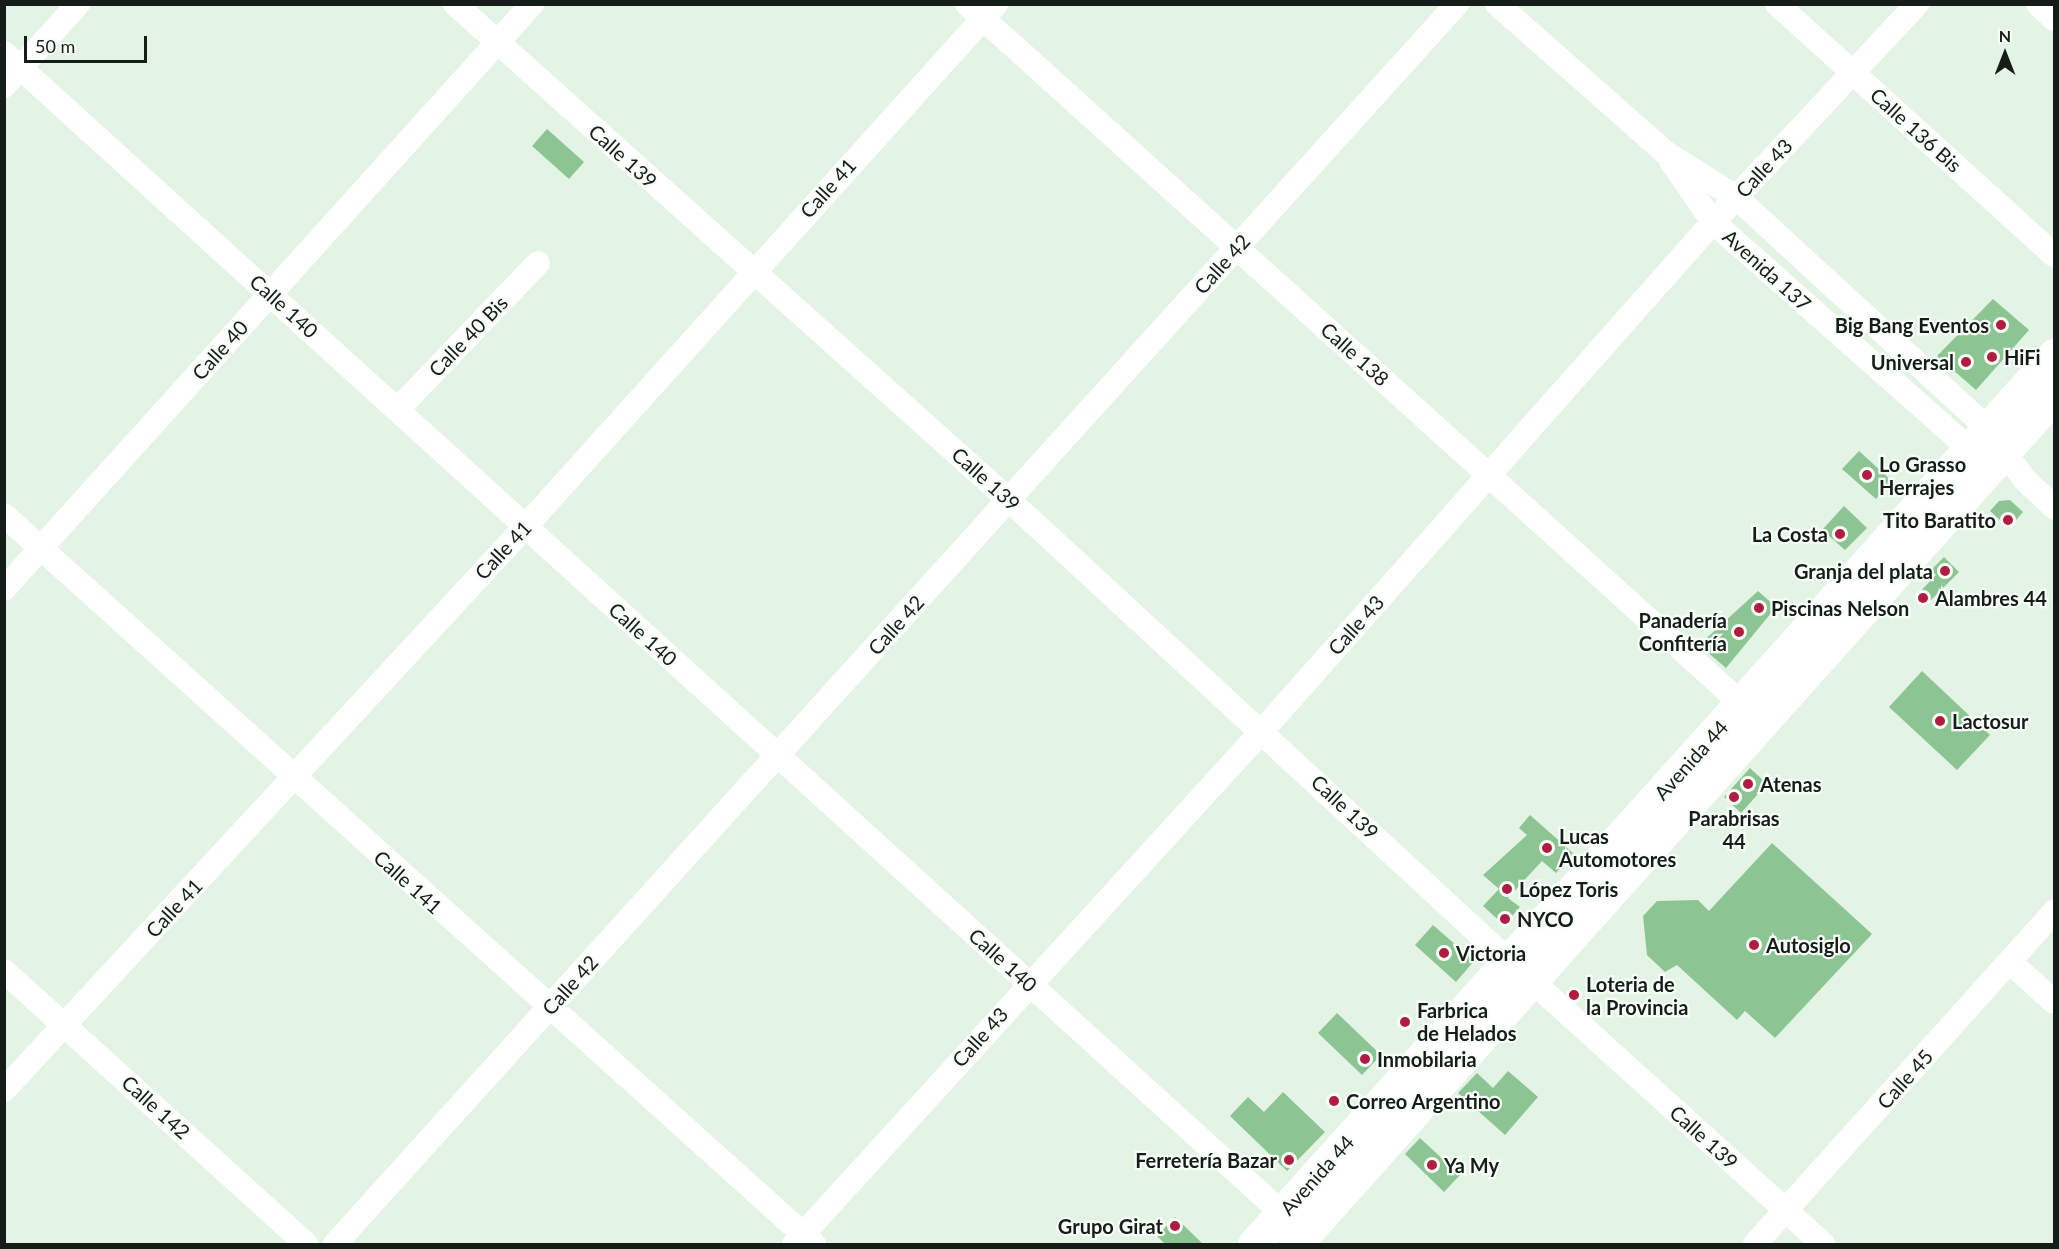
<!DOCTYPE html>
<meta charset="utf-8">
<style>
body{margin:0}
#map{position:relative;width:2059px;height:1249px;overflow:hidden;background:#e3f4e5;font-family:Lato,sans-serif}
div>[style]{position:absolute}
.building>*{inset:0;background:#8cc494}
.minor>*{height:24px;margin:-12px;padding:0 12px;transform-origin:12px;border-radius:12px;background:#fff}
.highway>*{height:33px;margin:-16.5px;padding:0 16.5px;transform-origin:16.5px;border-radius:16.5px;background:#fff}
.dots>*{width:16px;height:16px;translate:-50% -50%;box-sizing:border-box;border:3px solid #f7fef8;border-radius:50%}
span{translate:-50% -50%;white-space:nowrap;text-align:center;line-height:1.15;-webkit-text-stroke:4.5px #f7fef8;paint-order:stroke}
.street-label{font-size:20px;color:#161c17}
.poi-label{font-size:20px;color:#161c17;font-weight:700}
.right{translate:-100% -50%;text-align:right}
.left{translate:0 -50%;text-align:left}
.frame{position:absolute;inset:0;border:6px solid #161c17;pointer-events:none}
.north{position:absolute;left:1975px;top:24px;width:60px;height:60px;-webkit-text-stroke:4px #f7fef8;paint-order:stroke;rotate:0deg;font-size:16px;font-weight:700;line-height:24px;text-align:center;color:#161c17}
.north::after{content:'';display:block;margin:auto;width:21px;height:27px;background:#161c17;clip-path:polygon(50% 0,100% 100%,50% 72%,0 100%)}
.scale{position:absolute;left:24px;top:36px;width:123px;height:27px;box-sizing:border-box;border:3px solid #161c17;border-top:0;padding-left:8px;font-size:18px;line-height:21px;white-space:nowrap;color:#161c17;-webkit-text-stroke:4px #f7fef8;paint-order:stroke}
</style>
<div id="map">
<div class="building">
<i style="clip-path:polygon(547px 129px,584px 162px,569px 179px,532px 146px)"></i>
<i style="clip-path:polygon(1993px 299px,2029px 330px,1976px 390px,1937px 356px)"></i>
<i style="clip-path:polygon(1859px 451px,1892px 481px,1876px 499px,1842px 469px)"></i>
<i style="clip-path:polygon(2010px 500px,2023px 512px,2009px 528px,1990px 511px,1999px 501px)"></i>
<i style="clip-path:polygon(1844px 506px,1867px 528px,1845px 550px,1822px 530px)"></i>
<i style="clip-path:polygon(1944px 557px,1959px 572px,1925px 606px,1915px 597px,1936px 575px,1931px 570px)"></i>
<i style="clip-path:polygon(1758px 591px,1776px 607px,1726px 668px,1699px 645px)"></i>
<i style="clip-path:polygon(1922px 671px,1990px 735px,1957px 770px,1889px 707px)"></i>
<i style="clip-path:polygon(1750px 768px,1767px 784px,1741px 813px,1724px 797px)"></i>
<i style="clip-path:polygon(1530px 815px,1574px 854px,1556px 873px,1542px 861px,1508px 898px,1520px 907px,1504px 925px,1483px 906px,1499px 889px,1483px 875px,1527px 835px,1519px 828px)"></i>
<i style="clip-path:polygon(1772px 843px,1872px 934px,1775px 1038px,1745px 1011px,1737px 1020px,1677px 965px,1665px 972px,1647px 955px,1643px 916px,1657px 901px,1698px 900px,1709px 911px)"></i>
<i style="clip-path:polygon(1433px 925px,1474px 961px,1456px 982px,1415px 945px)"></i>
<i style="clip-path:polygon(1337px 1013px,1381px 1055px,1362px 1075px,1318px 1033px)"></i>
<i style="clip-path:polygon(1508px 1071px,1538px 1097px,1505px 1135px,1458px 1093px,1477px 1073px,1493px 1088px)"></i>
<i style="clip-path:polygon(1283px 1092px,1325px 1132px,1287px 1171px,1230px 1116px,1248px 1097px,1264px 1112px)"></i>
<i style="clip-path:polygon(1420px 1138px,1460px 1175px,1444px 1192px,1405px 1154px)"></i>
<i style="clip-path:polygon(1175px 1217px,1204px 1245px,1166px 1245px,1157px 1236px)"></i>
</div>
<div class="minor">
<i style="left:455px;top:4px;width:742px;rotate:41.83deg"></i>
<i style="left:1008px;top:499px;width:683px;rotate:42.69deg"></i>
<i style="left:967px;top:4px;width:1044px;rotate:42.09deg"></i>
<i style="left:1497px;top:4px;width:225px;rotate:41.4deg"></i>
<i style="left:1666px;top:153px;width:83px;rotate:32.2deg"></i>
<i style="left:1736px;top:197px;width:341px;rotate:42.6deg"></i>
<i style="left:1987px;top:428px;width:64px;rotate:53.8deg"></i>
<i style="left:2025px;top:480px;width:40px;rotate:43deg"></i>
<i style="left:1777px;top:4px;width:374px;rotate:42.2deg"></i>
<i style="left:2038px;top:4px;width:22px;rotate:43deg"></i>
<i style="left:4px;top:53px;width:1726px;rotate:42.23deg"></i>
<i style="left:4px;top:86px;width:110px;rotate:-47.9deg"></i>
<i style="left:1671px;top:161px;width:74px;rotate:55.5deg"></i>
<i style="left:1713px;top:222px;width:359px;rotate:41.5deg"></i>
<i style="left:398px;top:409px;width:202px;rotate:-46.2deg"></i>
<i style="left:4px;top:515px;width:1090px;rotate:41.99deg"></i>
<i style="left:4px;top:589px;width:788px;rotate:-47.93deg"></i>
<i style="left:2010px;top:962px;width:59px;rotate:42.3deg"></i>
<i style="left:4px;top:971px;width:407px;rotate:42.1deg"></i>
<i style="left:1532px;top:981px;width:392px;rotate:42.1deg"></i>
<i style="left:4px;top:1090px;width:767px;rotate:-47.22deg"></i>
<i style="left:525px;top:527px;width:704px;rotate:-47.99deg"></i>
<i style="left:335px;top:1244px;width:1672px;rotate:-47.86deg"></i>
<i style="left:794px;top:1244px;width:696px;rotate:-47.62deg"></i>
<i style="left:1263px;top:730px;width:679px;rotate:-48.46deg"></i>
<i style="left:1713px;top:222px;width:299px;rotate:-46.9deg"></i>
<i style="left:1755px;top:1244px;width:447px;rotate:-48deg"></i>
</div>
<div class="highway">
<i style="left:1254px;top:1244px;width:1196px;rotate:-48.02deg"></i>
<i style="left:1296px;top:1244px;width:1137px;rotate:-48.21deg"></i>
</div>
<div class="dots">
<i style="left:2001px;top:325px;background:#b01d41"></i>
<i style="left:1992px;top:357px;background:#b01d41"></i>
<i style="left:1966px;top:362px;background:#b01d41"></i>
<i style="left:1867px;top:475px;background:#b01d41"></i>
<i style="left:2008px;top:520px;background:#b01d41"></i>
<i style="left:1840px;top:534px;background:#b01d41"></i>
<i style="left:1945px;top:571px;background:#b01d41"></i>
<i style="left:1923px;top:598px;background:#b01d41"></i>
<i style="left:1759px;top:608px;background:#b01d41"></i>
<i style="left:1739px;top:632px;background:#b01d41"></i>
<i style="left:1940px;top:721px;background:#b01d41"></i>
<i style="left:1748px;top:784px;background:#b01d41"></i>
<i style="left:1734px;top:797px;background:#b01d41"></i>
<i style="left:1547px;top:848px;background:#b01d41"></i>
<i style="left:1507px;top:889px;background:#b01d41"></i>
<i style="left:1505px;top:919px;background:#b01d41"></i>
<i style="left:1754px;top:945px;background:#b01d41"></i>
<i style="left:1444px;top:953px;background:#b01d41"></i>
<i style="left:1574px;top:995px;background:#b01d41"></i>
<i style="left:1405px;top:1022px;background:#b01d41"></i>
<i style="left:1365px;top:1059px;background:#b01d41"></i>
<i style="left:1334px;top:1101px;background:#b01d41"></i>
<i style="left:1289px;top:1160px;background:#b01d41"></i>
<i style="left:1432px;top:1165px;background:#b01d41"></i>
<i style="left:1175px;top:1226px;background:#b01d41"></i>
</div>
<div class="street-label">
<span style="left:1916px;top:130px;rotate:42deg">Calle 136 Bis</span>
<span style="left:623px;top:156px;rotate:42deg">Calle 139</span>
<span style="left:1764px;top:168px;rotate:-47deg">Calle 43</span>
<span style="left:828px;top:188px;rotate:-48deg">Calle 41</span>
<span style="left:1222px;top:264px;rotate:-48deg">Calle 42</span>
<span style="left:1767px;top:270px;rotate:42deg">Avenida 137</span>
<span style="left:284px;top:306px;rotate:42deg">Calle 140</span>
<span style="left:468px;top:336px;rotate:-46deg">Calle 40 Bis</span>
<span style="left:220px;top:350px;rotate:-48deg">Calle 40</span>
<span style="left:1355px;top:354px;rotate:42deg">Calle 138</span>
<span style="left:986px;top:479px;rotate:42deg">Calle 139</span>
<span style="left:503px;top:550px;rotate:-47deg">Calle 41</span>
<span style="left:896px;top:625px;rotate:-48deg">Calle 42</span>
<span style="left:1356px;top:625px;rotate:-48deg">Calle 43</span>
<span style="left:643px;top:634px;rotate:42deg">Calle 140</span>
<span style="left:1691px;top:760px;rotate:-48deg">Avenida 44</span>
<span style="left:1345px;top:807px;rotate:43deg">Calle 139</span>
<span style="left:408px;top:882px;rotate:42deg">Calle 141</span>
<span style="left:174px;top:908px;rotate:-47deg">Calle 41</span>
<span style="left:1003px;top:960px;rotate:42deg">Calle 140</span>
<span style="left:570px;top:985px;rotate:-48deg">Calle 42</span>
<span style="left:980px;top:1037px;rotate:-48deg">Calle 43</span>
<span style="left:1905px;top:1079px;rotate:-48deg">Calle 45</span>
<span style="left:156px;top:1107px;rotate:42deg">Calle 142</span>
<span style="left:1704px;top:1137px;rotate:42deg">Calle 139</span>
<span style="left:1317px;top:1175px;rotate:-48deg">Avenida 44</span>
</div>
<div class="poi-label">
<span class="right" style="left:1989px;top:325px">Big Bang Eventos</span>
<span class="left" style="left:2004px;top:357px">HiFi</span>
<span class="right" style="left:1954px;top:362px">Universal</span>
<span class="left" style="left:1879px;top:476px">Lo Grasso<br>Herrajes</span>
<span class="right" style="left:1996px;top:520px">Tito Baratito</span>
<span class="right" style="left:1828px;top:534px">La Costa</span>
<span class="right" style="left:1933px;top:571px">Granja del plata</span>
<span class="left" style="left:1935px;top:598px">Alambres 44</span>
<span class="left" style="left:1771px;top:608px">Piscinas Nelson</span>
<span class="right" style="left:1727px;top:632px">Panadería<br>Confitería</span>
<span class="left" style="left:1952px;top:721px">Lactosur</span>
<span class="left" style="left:1760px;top:784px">Atenas</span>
<span style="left:1734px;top:830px">Parabrisas<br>44</span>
<span class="left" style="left:1559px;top:848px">Lucas<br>Automotores</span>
<span class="left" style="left:1519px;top:889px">López Toris</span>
<span class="left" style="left:1517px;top:919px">NYCO</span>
<span class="left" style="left:1766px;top:945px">Autosiglo</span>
<span class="left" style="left:1456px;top:953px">Victoria</span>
<span class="left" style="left:1586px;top:996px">Loteria de<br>la Provincia</span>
<span class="left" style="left:1417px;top:1022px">Farbrica<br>de Helados</span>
<span class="left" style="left:1377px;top:1059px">Inmobilaria</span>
<span class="left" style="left:1346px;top:1101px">Correo Argentino</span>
<span class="right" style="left:1277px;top:1160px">Ferretería Bazar</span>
<span class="left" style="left:1444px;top:1165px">Ya My</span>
<span class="right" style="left:1163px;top:1226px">Grupo Girat</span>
</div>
<div class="frame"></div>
<div class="north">N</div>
<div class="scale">50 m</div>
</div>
